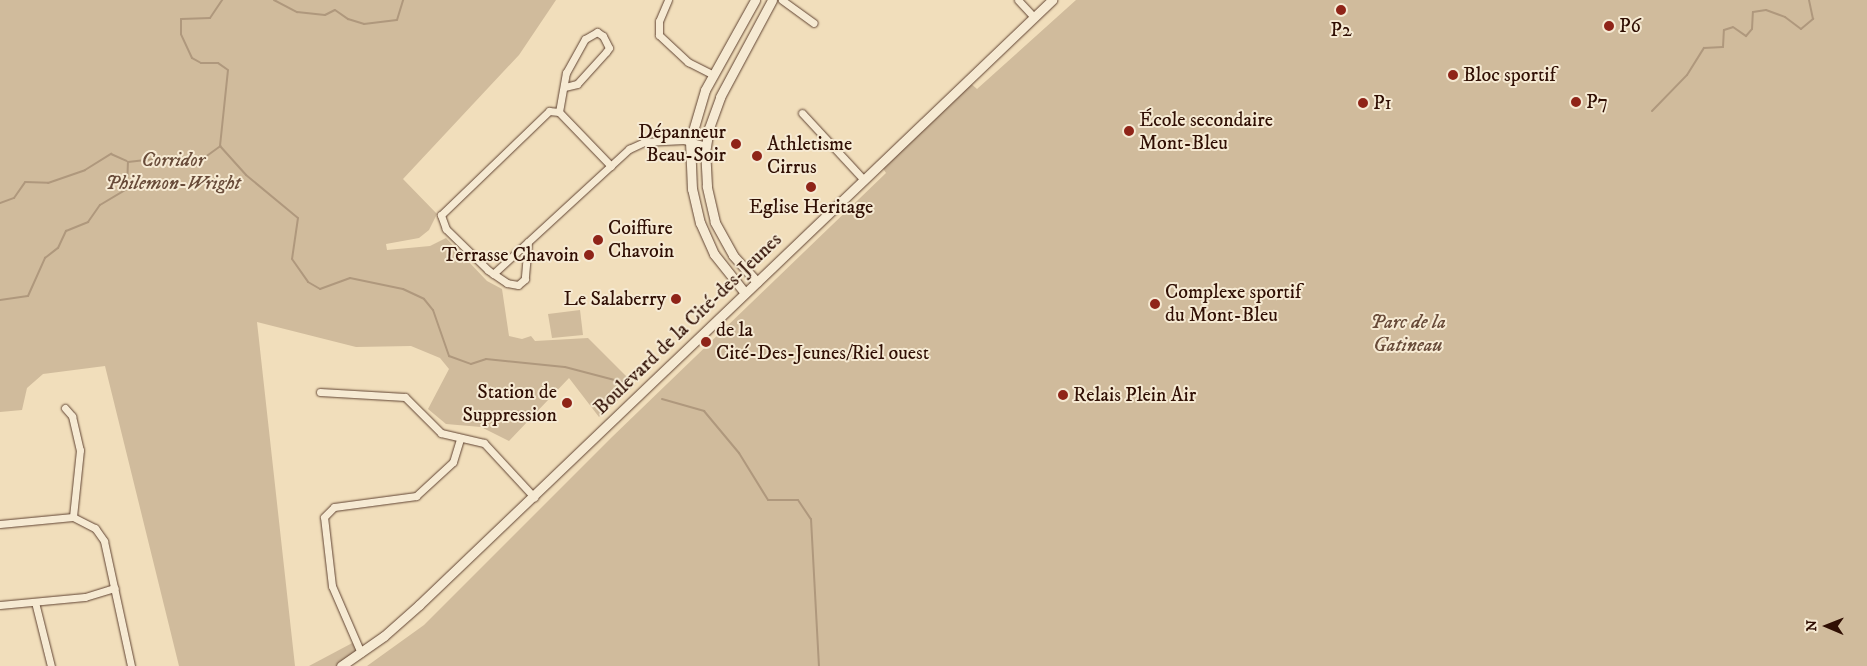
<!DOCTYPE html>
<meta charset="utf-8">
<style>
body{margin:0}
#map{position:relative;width:1867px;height:666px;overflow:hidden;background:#f1debb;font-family:"IM FELL DW Pica",serif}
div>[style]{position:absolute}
.green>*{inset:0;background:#d0bb9c}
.stream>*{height:2px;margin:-1px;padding:0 1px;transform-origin:1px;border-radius:1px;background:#af987d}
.roads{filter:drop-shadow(0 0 1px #604332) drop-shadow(0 0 1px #604332)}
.minor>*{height:7px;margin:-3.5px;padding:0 3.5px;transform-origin:3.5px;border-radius:3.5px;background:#f6ead3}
.tertiary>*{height:9px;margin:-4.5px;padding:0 4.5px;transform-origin:4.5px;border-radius:4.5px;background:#f6ead3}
.dots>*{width:14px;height:14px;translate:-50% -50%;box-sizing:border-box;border:2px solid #f6ead3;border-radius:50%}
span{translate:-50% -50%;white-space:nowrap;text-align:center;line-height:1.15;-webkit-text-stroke:4px #f6ead3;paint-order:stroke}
.poi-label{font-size:20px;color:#300f04}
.left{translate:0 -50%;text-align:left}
.right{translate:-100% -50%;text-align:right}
.park-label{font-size:20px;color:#684b39;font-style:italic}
.street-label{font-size:20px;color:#300f04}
.north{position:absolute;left:1802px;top:601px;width:50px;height:50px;-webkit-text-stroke:4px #f6ead3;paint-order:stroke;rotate:271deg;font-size:14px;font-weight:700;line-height:20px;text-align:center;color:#300f04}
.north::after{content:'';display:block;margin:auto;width:18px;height:22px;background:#300f04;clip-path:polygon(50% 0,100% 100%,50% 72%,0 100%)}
</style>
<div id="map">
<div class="green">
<i style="clip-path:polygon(0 0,556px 0,519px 55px,403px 179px,437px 214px,429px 230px,419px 238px,386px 244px,387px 250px,430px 246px,446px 238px,487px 281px,502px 289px,509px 336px,522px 339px,531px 336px,535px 341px,588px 338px,635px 385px,599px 417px,569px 378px,509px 441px,481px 427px,446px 424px,428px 409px,449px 369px,440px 358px,411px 346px,356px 347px,257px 322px,295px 666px,179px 666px,105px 366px,43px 374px,27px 388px,22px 410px,0 412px)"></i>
<i style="clip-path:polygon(1076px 0,1867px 0,1867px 666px,367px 666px,424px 625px,612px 437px,886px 173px,880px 164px,968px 81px,977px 89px)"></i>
<i style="clip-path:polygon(580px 310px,583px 335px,552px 338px,548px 314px)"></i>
<i style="clip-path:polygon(356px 641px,361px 653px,341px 666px,309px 666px)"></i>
</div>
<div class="stream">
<i style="left:274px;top:0;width:26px;rotate:28deg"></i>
<i style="left:297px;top:12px;width:28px;rotate:6deg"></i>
<i style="left:325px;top:15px;width:11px;rotate:-27deg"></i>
<i style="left:335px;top:10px;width:16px;rotate:35deg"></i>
<i style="left:348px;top:19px;width:17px;rotate:17deg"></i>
<i style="left:364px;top:24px;width:33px;rotate:-7deg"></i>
<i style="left:397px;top:20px;width:21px;rotate:-73deg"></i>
<i style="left:1652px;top:111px;width:50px;rotate:-45.8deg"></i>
<i style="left:1687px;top:75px;width:32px;rotate:-58deg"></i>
<i style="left:1704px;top:48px;width:19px;rotate:-3deg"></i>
<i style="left:1723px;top:47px;width:17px;rotate:-87deg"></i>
<i style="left:1724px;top:30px;width:9px;rotate:-18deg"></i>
<i style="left:1733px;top:27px;width:16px;rotate:35deg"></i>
<i style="left:1746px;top:36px;width:9px;rotate:-49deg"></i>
<i style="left:1752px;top:29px;width:17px;rotate:-87deg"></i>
<i style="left:1753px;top:12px;width:13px;rotate:-9deg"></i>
<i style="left:1766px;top:10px;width:20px;rotate:20deg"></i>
<i style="left:1785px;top:17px;width:20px;rotate:37deg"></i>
<i style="left:1801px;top:29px;width:16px;rotate:-40deg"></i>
<i style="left:1813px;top:19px;width:19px;rotate:-102deg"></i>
<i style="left:220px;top:146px;width:39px;rotate:48deg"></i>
<i style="left:246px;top:175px;width:67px;rotate:39.6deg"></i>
<i style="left:298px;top:218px;width:41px;rotate:98.3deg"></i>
<i style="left:292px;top:259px;width:28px;rotate:55deg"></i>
<i style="left:308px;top:282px;width:14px;rotate:30deg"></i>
<i style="left:320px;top:289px;width:32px;rotate:-20deg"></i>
<i style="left:350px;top:278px;width:54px;rotate:11.7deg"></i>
<i style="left:403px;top:289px;width:23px;rotate:25deg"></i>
<i style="left:424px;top:299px;width:14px;rotate:51deg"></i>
<i style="left:433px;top:310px;width:49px;rotate:70.8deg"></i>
<i style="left:449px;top:356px;width:23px;rotate:20deg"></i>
<i style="left:471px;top:364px;width:16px;rotate:-18deg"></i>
<i style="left:486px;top:359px;width:79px;rotate:5.8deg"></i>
<i style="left:565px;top:367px;width:67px;rotate:14.7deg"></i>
<i style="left:0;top:203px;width:15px;rotate:-20deg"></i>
<i style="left:14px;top:198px;width:19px;rotate:-55deg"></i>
<i style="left:25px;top:182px;width:23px;rotate:2deg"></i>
<i style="left:48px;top:183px;width:39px;rotate:-19deg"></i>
<i style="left:85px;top:170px;width:31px;rotate:-32deg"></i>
<i style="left:111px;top:154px;width:17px;rotate:24deg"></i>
<i style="left:0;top:300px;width:28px;rotate:-8deg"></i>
<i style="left:28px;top:296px;width:42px;rotate:-65.9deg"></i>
<i style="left:45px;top:258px;width:16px;rotate:-38deg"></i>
<i style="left:58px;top:248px;width:19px;rotate:-65deg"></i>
<i style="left:66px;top:231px;width:24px;rotate:-22deg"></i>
<i style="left:88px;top:222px;width:21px;rotate:-55deg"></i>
<i style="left:100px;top:205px;width:31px;rotate:-31deg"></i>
<i style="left:127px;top:189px;width:27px;rotate:-88deg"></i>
<i style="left:128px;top:162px;width:44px;rotate:-6.5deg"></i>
<i style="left:172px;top:157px;width:26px;rotate:13deg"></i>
<i style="left:197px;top:163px;width:29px;rotate:-36deg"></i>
<i style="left:220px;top:146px;width:76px;rotate:-84deg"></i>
<i style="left:228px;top:70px;width:12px;rotate:-145deg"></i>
<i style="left:218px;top:63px;width:17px;rotate:180deg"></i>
<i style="left:201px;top:63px;width:10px;rotate:-151deg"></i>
<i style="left:192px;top:58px;width:26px;rotate:-115deg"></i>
<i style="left:181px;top:34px;width:15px;rotate:-90deg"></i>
<i style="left:181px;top:19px;width:29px;rotate:-2deg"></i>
<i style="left:210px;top:18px;width:22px;rotate:-56deg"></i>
<i style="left:662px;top:399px;width:44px;rotate:15.9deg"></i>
<i style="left:704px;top:411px;width:55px;rotate:50.2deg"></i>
<i style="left:739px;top:453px;width:55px;rotate:58.3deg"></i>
<i style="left:768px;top:500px;width:30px"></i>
<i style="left:798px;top:500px;width:23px;rotate:56deg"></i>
<i style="left:811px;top:519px;width:147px;rotate:86.9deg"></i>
</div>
<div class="roads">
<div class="minor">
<i style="left:668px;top:0;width:23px;rotate:113deg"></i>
<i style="left:659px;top:21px;width:14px;rotate:90deg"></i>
<i style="left:659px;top:35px;width:40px;rotate:43deg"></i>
<i style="left:688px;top:62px;width:28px;rotate:27deg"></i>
<i style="left:782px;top:0;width:39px;rotate:36deg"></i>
<i style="left:1018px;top:0;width:22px;rotate:47deg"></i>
<i style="left:559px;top:112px;width:40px;rotate:-80deg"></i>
<i style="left:566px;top:73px;width:39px;rotate:-61deg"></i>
<i style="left:585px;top:39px;width:14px;rotate:-30deg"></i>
<i style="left:597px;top:32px;width:7px;rotate:34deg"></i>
<i style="left:603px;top:36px;width:13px;rotate:63deg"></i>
<i style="left:609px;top:48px;width:5px;rotate:127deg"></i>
<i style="left:606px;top:52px;width:43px;rotate:132.2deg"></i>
<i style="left:577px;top:84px;width:12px;rotate:166deg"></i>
<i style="left:802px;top:113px;width:91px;rotate:47.2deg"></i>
<i style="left:528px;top:242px;width:37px;rotate:95deg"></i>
<i style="left:525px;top:279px;width:9px;rotate:139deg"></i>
<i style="left:518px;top:285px;width:11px;rotate:-170deg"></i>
<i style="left:507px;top:283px;width:23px;rotate:-146deg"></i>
<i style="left:488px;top:270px;width:59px;rotate:-135.7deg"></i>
<i style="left:446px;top:229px;width:15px;rotate:-110deg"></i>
<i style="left:441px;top:215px;width:150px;rotate:-43.9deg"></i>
<i style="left:549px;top:111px;width:10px;rotate:6deg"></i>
<i style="left:559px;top:112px;width:75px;rotate:46.1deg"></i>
<i style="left:493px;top:274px;width:185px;rotate:-42.6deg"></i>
<i style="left:629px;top:149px;width:17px;rotate:-25deg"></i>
<i style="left:644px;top:142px;width:40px;rotate:-2.9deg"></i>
<i style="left:684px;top:140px;width:23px;rotate:15deg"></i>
<i style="left:320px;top:392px;width:85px;rotate:3.4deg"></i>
<i style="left:405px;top:397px;width:51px;rotate:45deg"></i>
<i style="left:441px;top:433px;width:44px;rotate:13.1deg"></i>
<i style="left:484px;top:443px;width:74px;rotate:47.2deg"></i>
<i style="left:65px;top:408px;width:11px;rotate:49deg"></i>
<i style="left:72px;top:416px;width:35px;rotate:77deg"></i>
<i style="left:80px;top:450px;width:67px;rotate:96deg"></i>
<i style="left:0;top:524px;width:73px;rotate:-5.5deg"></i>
<i style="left:73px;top:517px;width:25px;rotate:27deg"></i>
<i style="left:95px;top:528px;width:16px;rotate:55deg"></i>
<i style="left:104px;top:541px;width:128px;rotate:77.8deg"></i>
<i style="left:35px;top:602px;width:66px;rotate:76deg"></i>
<i style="left:0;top:605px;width:85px;rotate:-5.4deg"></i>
<i style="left:85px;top:597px;width:31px;rotate:-17deg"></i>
<i style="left:361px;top:653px;width:73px;rotate:-113.4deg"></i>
<i style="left:332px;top:586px;width:69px;rotate:-96.6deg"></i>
<i style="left:324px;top:517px;width:14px;rotate:-45deg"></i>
<i style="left:334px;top:507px;width:83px;rotate:-7.6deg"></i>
<i style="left:416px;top:496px;width:50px;rotate:-42.6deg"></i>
<i style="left:453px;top:462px;width:24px;rotate:-73deg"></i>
</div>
<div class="tertiary">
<i style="left:757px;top:282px;width:36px;rotate:-132deg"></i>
<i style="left:733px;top:255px;width:38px;rotate:-119deg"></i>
<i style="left:715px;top:222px;width:37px;rotate:-103deg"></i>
<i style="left:707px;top:186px;width:33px;rotate:-93deg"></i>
<i style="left:705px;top:153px;width:25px;rotate:-81deg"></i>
<i style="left:709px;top:128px;width:33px;rotate:-70deg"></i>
<i style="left:720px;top:97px;width:110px;rotate:-61.8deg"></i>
<i style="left:745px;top:293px;width:50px;rotate:-128.5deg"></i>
<i style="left:714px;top:254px;width:34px;rotate:-114deg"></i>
<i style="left:700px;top:223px;width:35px;rotate:-103deg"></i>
<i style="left:692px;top:189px;width:48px;rotate:-92.4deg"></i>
<i style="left:690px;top:141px;width:53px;rotate:-73.6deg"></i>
<i style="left:705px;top:90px;width:103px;rotate:-60.9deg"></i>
<i style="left:341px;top:666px;width:52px;rotate:-34.9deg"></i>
<i style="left:384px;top:636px;width:47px;rotate:-41.5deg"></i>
<i style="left:419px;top:605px;width:876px;rotate:-43.7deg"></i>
</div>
</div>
<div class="dots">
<i style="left:1341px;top:10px;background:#8f2418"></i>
<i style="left:1609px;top:26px;background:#8f2418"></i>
<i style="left:1453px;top:75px;background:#8f2418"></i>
<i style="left:1576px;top:102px;background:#8f2418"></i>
<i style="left:1363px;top:103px;background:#8f2418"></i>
<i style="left:1129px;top:131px;background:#8f2418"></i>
<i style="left:736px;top:144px;background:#8f2418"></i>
<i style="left:757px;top:156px;background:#8f2418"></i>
<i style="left:811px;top:187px;background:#8f2418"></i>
<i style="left:598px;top:240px;background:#8f2418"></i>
<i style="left:589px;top:255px;background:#8f2418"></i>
<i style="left:676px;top:299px;background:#8f2418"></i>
<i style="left:1155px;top:304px;background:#8f2418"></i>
<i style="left:706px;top:342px;background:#8f2418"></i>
<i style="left:1063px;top:395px;background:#8f2418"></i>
<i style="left:567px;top:403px;background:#8f2418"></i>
</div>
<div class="poi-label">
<span class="left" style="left:1619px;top:26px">P6</span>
<span style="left:1341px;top:30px">P2</span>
<span class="left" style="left:1463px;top:75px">Bloc sportif</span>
<span class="left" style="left:1586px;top:102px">P7</span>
<span class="left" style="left:1373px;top:103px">P1</span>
<span class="left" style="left:1139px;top:132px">École secondaire<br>Mont-Bleu</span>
<span class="right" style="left:726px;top:144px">Dépanneur<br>Beau-Soir</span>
<span class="left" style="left:767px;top:156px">Athletisme<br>Cirrus</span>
<span style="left:811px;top:207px">Eglise Heritage</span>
<span class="left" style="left:608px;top:240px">Coiffure<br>Chavoin</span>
<span class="right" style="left:579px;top:255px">Terrasse Chavoin</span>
<span class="left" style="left:1165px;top:304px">Complexe sportif<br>du Mont-Bleu</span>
<span class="right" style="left:666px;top:299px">Le Salaberry</span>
<span class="left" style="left:716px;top:342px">de la<br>Cité-Des-Jeunes/Riel ouest</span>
<span class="right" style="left:557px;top:404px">Station de<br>Suppression</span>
<span class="left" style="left:1073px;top:395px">Relais Plein Air</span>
</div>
<div class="park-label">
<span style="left:173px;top:172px">Corridor<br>Philemon-Wright</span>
<span style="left:1408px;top:334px">Parc de la<br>Gatineau</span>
</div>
<div class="street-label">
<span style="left:688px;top:324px;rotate:-44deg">Boulevard de la Cité-des-Jeunes</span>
</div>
<div class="north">N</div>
</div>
